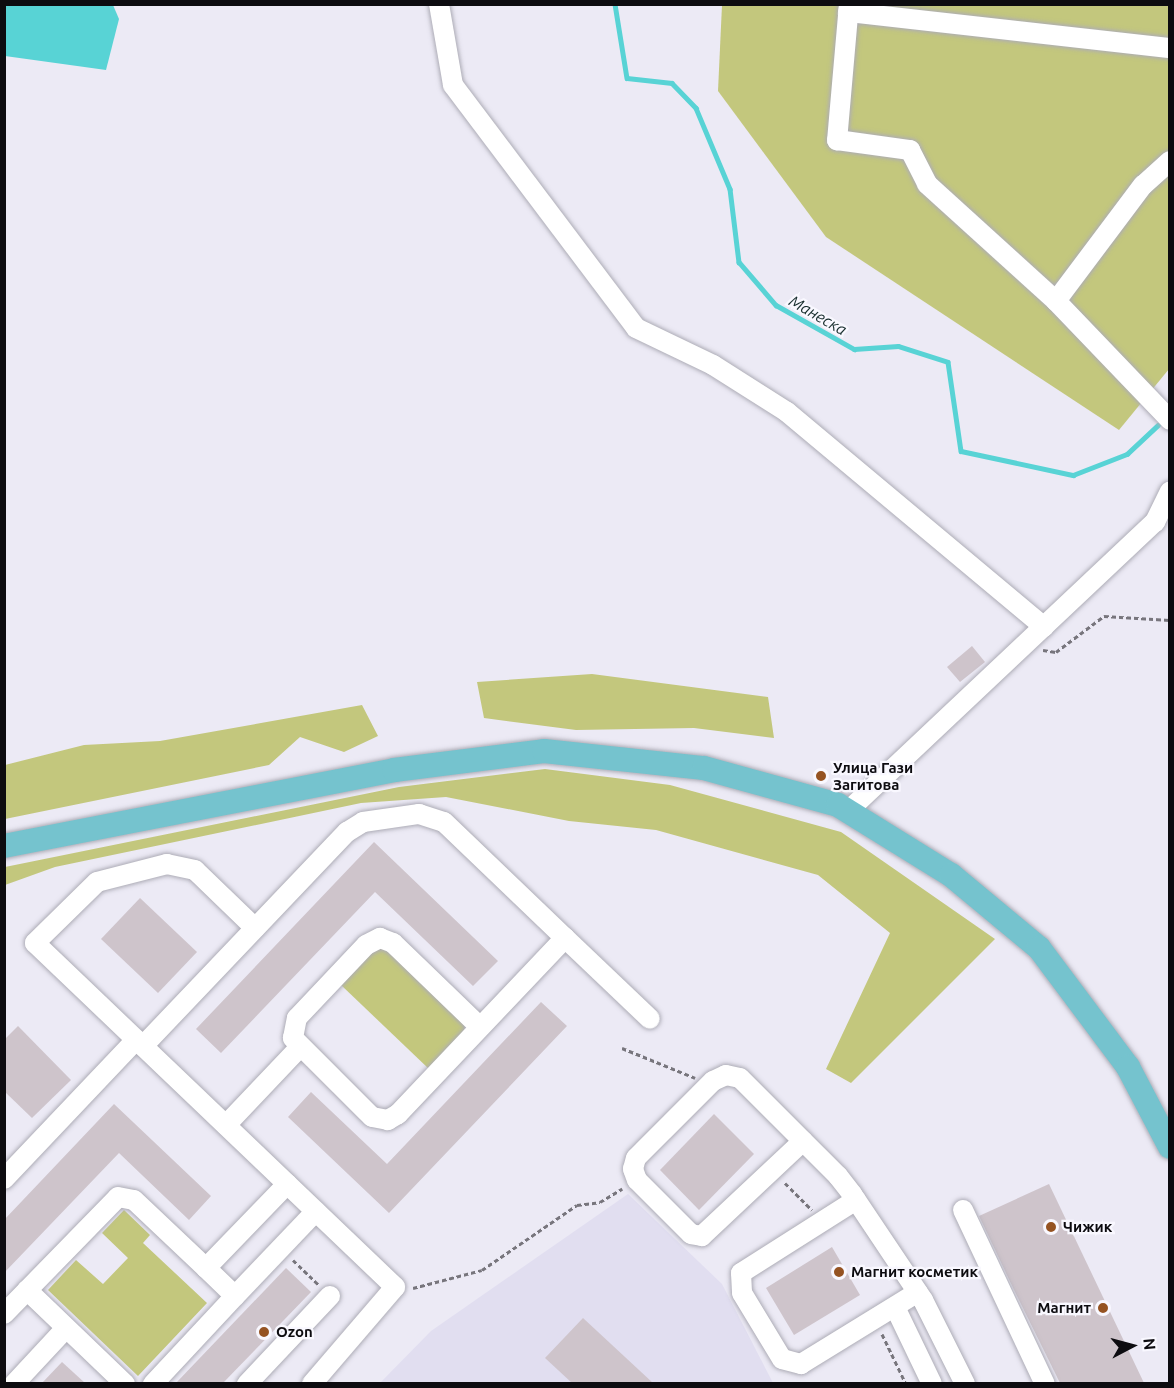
<!DOCTYPE html>
<meta charset="utf-8">
<style>
body{margin:0}
#map{position:relative;width:1174px;height:1388px;overflow:hidden;background:#eceaf5;font-family:Ubuntu,sans-serif}
div>[style]{position:absolute}
.built>*{inset:0;background:#e1def0}
.green>*{inset:0;background:#c3c77d}
.water>*{inset:0;background:#58d3d5}
.stream>*{height:4.5px;margin:-2.25px;padding:0 2.25px;transform-origin:2.25px;border-radius:2.25px;background:#58d3d5}
.building>*{inset:0;background:#cec4cb}
.path>*{height:3px;margin-top:-1.5px;transform-origin:0;background:repeating-linear-gradient(90deg,#77757c 0 4.5px,transparent 0 7.5px)}
.roads{filter:drop-shadow(0 0 2px #adacb6) drop-shadow(0 0 2px #adacb6)}
.minor>*{height:20px;margin:-10px;padding:0 10px;transform-origin:10px;border-radius:10px;background:#fff}
.major>*{height:24px;margin:-12px;padding:0 12px;transform-origin:12px;border-radius:12px;background:#75c3ce}
.dots>*{width:16px;height:16px;translate:-50% -50%;box-sizing:border-box;border:3px solid #f9f8ff;border-radius:50%}
span{translate:-50% -50%;white-space:nowrap;text-align:center;line-height:1.15;-webkit-text-stroke:4.5px #f9f8ff;paint-order:stroke}
.poi-label{font-size:15px;color:#0d0c10;font-weight:700}
.left{translate:0 -50%;text-align:left}
.right{translate:-100% -50%;text-align:right}
.water-label{font-size:16px;color:#182e2e;font-style:italic}
.frame{position:absolute;inset:0;border:6px solid #0d0c10;pointer-events:none}
.north{position:absolute;left:1102px;top:1316px;width:60px;height:60px;-webkit-text-stroke:4px #f9f8ff;paint-order:stroke;rotate:84deg;font-size:16px;font-weight:700;line-height:24px;text-align:center;color:#0d0c10}
.north::after{content:'';display:block;margin:auto;width:21px;height:27px;background:#0d0c10;clip-path:polygon(50% 0,100% 100%,50% 72%,0 100%)}
</style>
<div id="map">
<div class="built">
<i style="clip-path:polygon(628px 1194px,722px 1284px,773px 1383px,379px 1384px,431px 1331px)"></i>
</div>
<div class="green">
<i style="clip-path:polygon(722px 5px,1169px 5px,1169px 369px,1119px 430px,826px 237px,718px 91px)"></i>
<i style="clip-path:polygon(592px 674px,768px 697px,774px 738px,694px 728px,576px 730px,484px 718px,477px 682px)"></i>
<i style="clip-path:polygon(362px 705px,378px 736px,344px 752px,300px 737px,269px 765px,5px 819px,5px 765px,84px 745px,160px 741px)"></i>
<i style="clip-path:polygon(545px 769px,670px 785px,841px 832px,995px 939px,851px 1083px,826px 1069px,890px 933px,818px 875px,656px 830px,569px 821px,446px 797px,361px 803px,55px 867px,5px 885px,5px 867px,399px 787px)"></i>
<i style="clip-path:polygon(384px 947px,465px 1024px,464px 1032px,429px 1069px,341px 985px,376px 948px)"></i>
<i style="clip-path:polygon(124px 1210px,150px 1235px,143px 1243px,207px 1303px,138px 1376px,48px 1290px,76px 1260px,103px 1284px,128px 1258px,102px 1233px)"></i>
</div>
<div class="water">
<i style="clip-path:polygon(5px 4px,113px 5px,119px 19px,106px 70px,5px 56px)"></i>
</div>
<div class="stream">
<i style="left:615px;top:4px;width:75px;rotate:80.8deg"></i>
<i style="left:627px;top:78px;width:45px;rotate:6.3deg"></i>
<i style="left:672px;top:83px;width:35px;rotate:46deg"></i>
<i style="left:696px;top:108px;width:88px;rotate:67.2deg"></i>
<i style="left:730px;top:189px;width:74px;rotate:83deg"></i>
<i style="left:739px;top:262px;width:57px;rotate:49.3deg"></i>
<i style="left:776px;top:305px;width:90px;rotate:29.4deg"></i>
<i style="left:854px;top:349px;width:44px;rotate:-3.9deg"></i>
<i style="left:898px;top:346px;width:52px;rotate:17.7deg"></i>
<i style="left:948px;top:362px;width:90px;rotate:81.7deg"></i>
<i style="left:961px;top:451px;width:115px;rotate:12.1deg"></i>
<i style="left:1073px;top:475px;width:58px;rotate:-21.3deg"></i>
<i style="left:1127px;top:454px;width:42px;rotate:-43.1deg"></i>
</div>
<div class="building">
<i style="clip-path:polygon(972px 646px,985px 662px,960px 682px,947px 667px)"></i>
<i style="clip-path:polygon(374px 842px,498px 961px,473px 986px,375px 892px,221px 1053px,196px 1029px)"></i>
<i style="clip-path:polygon(140px 898px,197px 952px,158px 993px,101px 939px)"></i>
<i style="clip-path:polygon(541px 1002px,567px 1026px,389px 1213px,288px 1117px,311px 1092px,387px 1164px)"></i>
<i style="clip-path:polygon(18px 1026px,71px 1080px,32px 1118px,4px 1091px,4px 1040px)"></i>
<i style="clip-path:polygon(114px 1104px,211px 1196px,189px 1220px,119px 1153px,4px 1273px,4px 1220px)"></i>
<i style="clip-path:polygon(714px 1114px,754px 1154px,699px 1210px,660px 1170px)"></i>
<i style="clip-path:polygon(1049px 1184px,1144px 1383px,1060px 1383px,1014px 1290px,979px 1216px)"></i>
<i style="clip-path:polygon(832px 1247px,860px 1295px,794px 1335px,766px 1288px)"></i>
<i style="clip-path:polygon(286px 1268px,311px 1292px,223px 1383px,176px 1383px)"></i>
<i style="clip-path:polygon(583px 1318px,653px 1383px,572px 1383px,545px 1358px)"></i>
<i style="clip-path:polygon(62px 1362px,85px 1383px,42px 1383px)"></i>
</div>
<div class="path">
<i style="left:1043px;top:650px;width:13px;rotate:9deg"></i>
<i style="left:1056px;top:652px;width:60px;rotate:-36.9deg"></i>
<i style="left:1104px;top:616px;width:66px;rotate:3.5deg"></i>
<i style="left:622px;top:1048px;width:79px;rotate:22.3deg"></i>
<i style="left:785px;top:1183px;width:38px;rotate:45deg"></i>
<i style="left:293px;top:1260px;width:36px;rotate:44deg"></i>
<i style="left:413px;top:1288px;width:71px;rotate:-14.6deg"></i>
<i style="left:482px;top:1270px;width:115px;rotate:-34.4deg"></i>
<i style="left:577px;top:1205px;width:23px;rotate:-7deg"></i>
<i style="left:600px;top:1202px;width:26px;rotate:-31deg"></i>
<i style="left:882px;top:1334px;width:55px;rotate:64.4deg"></i>
</div>
<div class="roads">
<div class="minor">
<i style="left:439px;top:4px;width:82px;rotate:80.2deg"></i>
<i style="left:453px;top:85px;width:304px;rotate:53deg"></i>
<i style="left:636px;top:328px;width:85px;rotate:25.7deg"></i>
<i style="left:713px;top:365px;width:88px;rotate:32.4deg"></i>
<i style="left:787px;top:412px;width:335px;rotate:39.9deg"></i>
<i style="left:849px;top:4px;width:137px;rotate:95deg"></i>
<i style="left:837px;top:140px;width:74px;rotate:7.8deg"></i>
<i style="left:910px;top:150px;width:38px;rotate:63deg"></i>
<i style="left:927px;top:184px;width:174px;rotate:42.2deg"></i>
<i style="left:848px;top:12px;width:324px;rotate:6.4deg"></i>
<i style="left:1170px;top:161px;width:36px;rotate:138deg"></i>
<i style="left:1143px;top:185px;width:145px;rotate:126.9deg"></i>
<i style="left:1056px;top:301px;width:165px;rotate:46.2deg"></i>
<i style="left:848px;top:811px;width:422px;rotate:-43.3deg"></i>
<i style="left:1155px;top:522px;width:34px;rotate:-64deg"></i>
<i style="left:255px;top:928px;width:83px;rotate:-136deg"></i>
<i style="left:195px;top:870px;width:29px;rotate:-168deg"></i>
<i style="left:167px;top:864px;width:72px;rotate:165.6deg"></i>
<i style="left:97px;top:882px;width:87px;rotate:135.5deg"></i>
<i style="left:35px;top:943px;width:498px;rotate:43.7deg"></i>
<i style="left:395px;top:1287px;width:128px;rotate:130.6deg"></i>
<i style="left:565px;top:938px;width:117px;rotate:43.6deg"></i>
<i style="left:143px;top:1046px;width:296px;rotate:-46.4deg"></i>
<i style="left:347px;top:832px;width:19px;rotate:-32deg"></i>
<i style="left:363px;top:822px;width:57px;rotate:-8.1deg"></i>
<i style="left:419px;top:814px;width:26px;rotate:18deg"></i>
<i style="left:444px;top:822px;width:168px;rotate:43.8deg"></i>
<i style="left:565px;top:938px;width:243px;rotate:133.5deg"></i>
<i style="left:398px;top:1114px;width:12px;rotate:149deg"></i>
<i style="left:388px;top:1120px;width:16px;rotate:-169deg"></i>
<i style="left:372px;top:1117px;width:112px;rotate:-135deg"></i>
<i style="left:293px;top:1038px;width:20px;rotate:-79deg"></i>
<i style="left:297px;top:1018px;width:100px;rotate:-46.6deg"></i>
<i style="left:366px;top:945px;width:16px;rotate:-27deg"></i>
<i style="left:380px;top:938px;width:14px;rotate:21deg"></i>
<i style="left:393px;top:943px;width:121px;rotate:44deg"></i>
<i style="left:226px;top:1125px;width:108px;rotate:-46.5deg"></i>
<i style="left:803px;top:1141px;width:139px;rotate:136.8deg"></i>
<i style="left:702px;top:1236px;width:11px;rotate:-170deg"></i>
<i style="left:691px;top:1234px;width:76px;rotate:-135deg"></i>
<i style="left:637px;top:1180px;width:12px;rotate:-110deg"></i>
<i style="left:633px;top:1169px;width:11px;rotate:-75deg"></i>
<i style="left:636px;top:1158px;width:109px;rotate:-45deg"></i>
<i style="left:713px;top:1081px;width:14px;rotate:-25deg"></i>
<i style="left:726px;top:1075px;width:14px;rotate:12deg"></i>
<i style="left:740px;top:1078px;width:139px;rotate:45deg"></i>
<i style="left:838px;top:1176px;width:23px;rotate:52deg"></i>
<i style="left:852px;top:1194px;width:128px;rotate:56.2deg"></i>
<i style="left:923px;top:1300px;width:94px;rotate:63.4deg"></i>
<i style="left:4px;top:1179px;width:192px;rotate:-46.5deg"></i>
<i style="left:856px;top:1200px;width:136px;rotate:147.6deg"></i>
<i style="left:741px;top:1273px;width:20px;rotate:87deg"></i>
<i style="left:742px;top:1293px;width:77px;rotate:58.8deg"></i>
<i style="left:782px;top:1359px;width:20px;rotate:15deg"></i>
<i style="left:801px;top:1364px;width:137px;rotate:-31.6deg"></i>
<i style="left:963px;top:1210px;width:192px;rotate:64.8deg"></i>
<i style="left:206px;top:1268px;width:40px;rotate:44deg"></i>
<i style="left:235px;top:1296px;width:117px;rotate:-46.4deg"></i>
<i style="left:27px;top:1290px;width:136px;rotate:43.8deg"></i>
<i style="left:895px;top:1307px;width:85px;rotate:64.3deg"></i>
<i style="left:4px;top:1314px;width:163px;rotate:-45.7deg"></i>
<i style="left:118px;top:1197px;width:16px;rotate:11deg"></i>
<i style="left:134px;top:1200px;width:99px;rotate:43.4deg"></i>
<i style="left:206px;top:1268px;width:117px;rotate:-46deg"></i>
<i style="left:14px;top:1384px;width:76px;rotate:-47.1deg"></i>
<i style="left:153px;top:1384px;width:120px;rotate:-47deg"></i>
<i style="left:247px;top:1384px;width:121px;rotate:-46.7deg"></i>
</div>
<div class="major">
<i style="left:4px;top:846px;width:397px;rotate:-11deg"></i>
<i style="left:394px;top:770px;width:151px;rotate:-7.2deg"></i>
<i style="left:544px;top:751px;width:161px;rotate:6.1deg"></i>
<i style="left:704px;top:768px;width:139px;rotate:15.4deg"></i>
<i style="left:838px;top:805px;width:133px;rotate:31.8deg"></i>
<i style="left:951px;top:875px;width:114px;rotate:39.7deg"></i>
<i style="left:1039px;top:948px;width:149px;rotate:53.2deg"></i>
<i style="left:1128px;top:1067px;width:90px;rotate:62.3deg"></i>
</div>
</div>
<div class="dots">
<i style="left:821px;top:776px;background:#955322"></i>
<i style="left:1051px;top:1227px;background:#955322"></i>
<i style="left:839px;top:1272px;background:#955322"></i>
<i style="left:1103px;top:1308px;background:#955322"></i>
<i style="left:264px;top:1332px;background:#955322"></i>
</div>
<div class="poi-label">
<span class="left" style="left:833px;top:776px">Улица Гази<br>Загитова</span>
<span class="left" style="left:1063px;top:1227px">Чижик</span>
<span class="left" style="left:851px;top:1272px">Магнит косметик</span>
<span class="right" style="left:1091px;top:1308px">Магнит</span>
<span class="left" style="left:276px;top:1332px">Ozon</span>
</div>
<div class="water-label">
<span style="left:818px;top:315px;rotate:30deg">Манеска</span>
</div>
<div class="frame"></div>
<div class="north">N</div>
</div>
